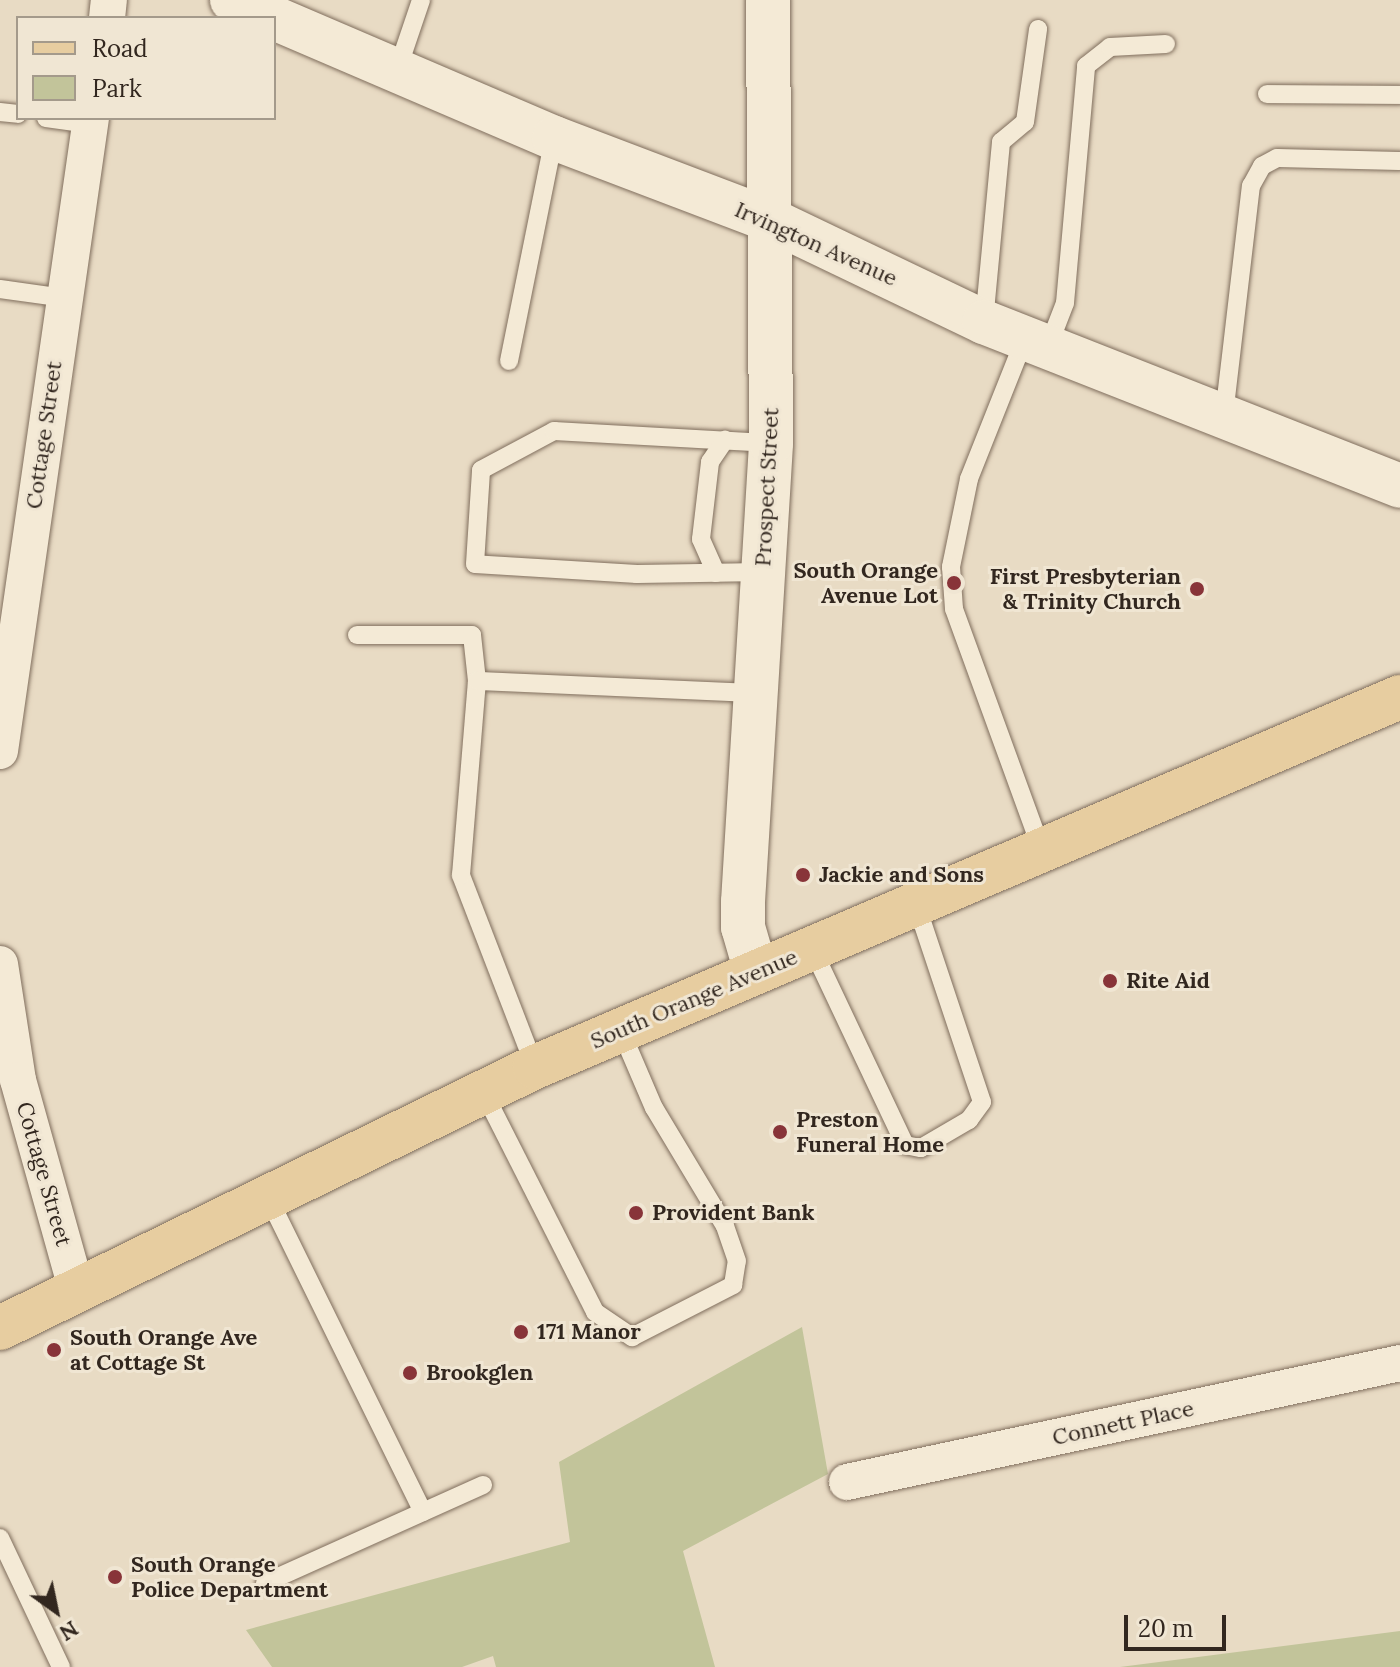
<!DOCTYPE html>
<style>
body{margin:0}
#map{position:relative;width:1400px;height:1667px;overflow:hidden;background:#e8dbc4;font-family:Lora,serif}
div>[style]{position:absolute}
.green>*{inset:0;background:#c2c49a}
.roads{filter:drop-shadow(0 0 2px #806e5d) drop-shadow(0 0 2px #806e5d)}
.lane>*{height:18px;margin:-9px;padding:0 9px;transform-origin:9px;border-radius:9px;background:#f4ead6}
.street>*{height:36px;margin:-18px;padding:0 18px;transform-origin:18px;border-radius:18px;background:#f4ead6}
.secondary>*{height:44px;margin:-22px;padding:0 22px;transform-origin:22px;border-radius:22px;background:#f4ead6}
.primary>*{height:44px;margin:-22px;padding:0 22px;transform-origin:22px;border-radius:22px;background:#e7cda0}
.dots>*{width:22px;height:22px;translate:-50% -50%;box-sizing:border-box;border:4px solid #f0e6d3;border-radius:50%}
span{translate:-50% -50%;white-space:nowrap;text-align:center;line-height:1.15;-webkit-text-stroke:6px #f0e6d3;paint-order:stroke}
.street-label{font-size:22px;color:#32271f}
.poi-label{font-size:22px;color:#32271f;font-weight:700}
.right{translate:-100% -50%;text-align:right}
.left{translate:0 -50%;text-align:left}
.legend{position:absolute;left:16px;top:16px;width:260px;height:104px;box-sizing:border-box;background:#f0e6d3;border:2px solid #a49a8b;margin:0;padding:10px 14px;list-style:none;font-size:24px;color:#32271f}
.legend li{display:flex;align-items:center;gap:16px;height:40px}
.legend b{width:40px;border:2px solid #a49a8b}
.north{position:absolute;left:16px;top:1571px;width:80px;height:80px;-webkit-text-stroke:6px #f0e6d3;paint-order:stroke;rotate:147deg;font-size:22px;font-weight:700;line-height:32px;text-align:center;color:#32271f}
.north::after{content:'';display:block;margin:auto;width:28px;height:36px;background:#32271f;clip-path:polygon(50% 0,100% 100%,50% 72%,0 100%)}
.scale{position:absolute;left:1124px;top:1615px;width:102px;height:36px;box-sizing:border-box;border:4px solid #32271f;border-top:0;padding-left:10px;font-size:24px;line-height:28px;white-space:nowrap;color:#32271f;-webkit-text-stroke:6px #f0e6d3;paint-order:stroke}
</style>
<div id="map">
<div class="green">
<i style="clip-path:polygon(802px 1327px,828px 1474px,683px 1551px,715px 1667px,496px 1667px,493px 1656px,462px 1667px,272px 1667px,246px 1630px,570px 1542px,559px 1462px)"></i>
<i style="clip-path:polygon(1400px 1631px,1400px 1667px,1120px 1667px)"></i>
</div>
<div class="roads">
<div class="lane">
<i style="left:398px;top:68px;width:72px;rotate:-71.3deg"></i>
<i style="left:1267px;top:94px;width:133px;rotate:0.4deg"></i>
<i style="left:0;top:112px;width:18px;rotate:6deg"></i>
<i style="left:46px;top:118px;width:44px;rotate:7.8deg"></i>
<i style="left:0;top:289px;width:66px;rotate:7.9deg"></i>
<i style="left:984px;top:322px;width:181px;rotate:-84.6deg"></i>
<i style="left:1001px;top:142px;width:31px;rotate:-40deg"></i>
<i style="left:1025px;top:122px;width:94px;rotate:-82deg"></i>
<i style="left:1025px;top:338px;width:152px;rotate:111.7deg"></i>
<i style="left:969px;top:479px;width:90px;rotate:101.6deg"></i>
<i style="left:951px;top:567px;width:42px;rotate:85.9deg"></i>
<i style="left:954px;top:609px;width:254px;rotate:70deg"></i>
<i style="left:1048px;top:347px;width:47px;rotate:-68.9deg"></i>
<i style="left:1065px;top:303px;width:238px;rotate:-84.9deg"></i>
<i style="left:1086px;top:66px;width:31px;rotate:-38deg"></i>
<i style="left:1110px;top:47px;width:56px;rotate:-3.1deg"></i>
<i style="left:509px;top:361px;width:227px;rotate:-78.6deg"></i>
<i style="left:1224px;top:415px;width:231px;rotate:-83.3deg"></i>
<i style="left:1251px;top:186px;width:23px;rotate:-61deg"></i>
<i style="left:1262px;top:166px;width:17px;rotate:-28deg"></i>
<i style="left:1277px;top:158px;width:123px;rotate:1.4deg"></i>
<i style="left:763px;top:572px;width:126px;rotate:179.1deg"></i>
<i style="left:637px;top:574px;width:162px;rotate:-176.5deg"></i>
<i style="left:475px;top:564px;width:94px;rotate:-86.3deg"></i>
<i style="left:481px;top:470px;width:83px;rotate:-28.1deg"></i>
<i style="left:554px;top:431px;width:217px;rotate:3.2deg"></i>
<i style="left:716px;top:573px;width:37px;rotate:-114deg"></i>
<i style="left:701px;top:539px;width:78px;rotate:-83.3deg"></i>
<i style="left:710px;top:462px;width:27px;rotate:-56deg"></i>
<i style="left:357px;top:635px;width:115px"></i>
<i style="left:472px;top:635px;width:46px;rotate:83.8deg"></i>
<i style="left:812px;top:948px;width:218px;rotate:64.7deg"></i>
<i style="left:905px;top:1145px;width:16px;rotate:11deg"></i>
<i style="left:921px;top:1148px;width:56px;rotate:-30.3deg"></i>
<i style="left:969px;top:1120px;width:22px;rotate:-54deg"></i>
<i style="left:982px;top:1102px;width:209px;rotate:-108.4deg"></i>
<i style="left:535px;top:1067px;width:206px;rotate:-111.1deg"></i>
<i style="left:461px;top:875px;width:195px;rotate:-85.3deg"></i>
<i style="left:477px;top:681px;width:278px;rotate:2.5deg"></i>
<i style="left:483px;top:1091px;width:248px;rotate:63.1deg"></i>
<i style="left:595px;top:1312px;width:45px;rotate:34deg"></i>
<i style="left:632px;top:1337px;width:114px;rotate:-27.2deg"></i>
<i style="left:733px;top:1285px;width:24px;rotate:-81deg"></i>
<i style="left:737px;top:1261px;width:37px;rotate:-109deg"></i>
<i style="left:725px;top:1226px;width:138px;rotate:-121deg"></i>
<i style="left:654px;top:1108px;width:84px;rotate:-113.2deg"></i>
<i style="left:268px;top:1197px;width:351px;rotate:63.8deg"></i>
<i style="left:0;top:1538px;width:143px;rotate:64.7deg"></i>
<i style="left:265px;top:1583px;width:239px;rotate:-24.2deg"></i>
</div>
<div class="street">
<i style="left:107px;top:18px;width:18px;rotate:-84deg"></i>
<i style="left:0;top:751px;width:640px;rotate:-81.82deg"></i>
<i style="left:0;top:964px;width:117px;rotate:81.2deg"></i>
<i style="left:18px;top:1080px;width:216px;rotate:74.4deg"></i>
<i style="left:847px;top:1482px;width:566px;rotate:-12.14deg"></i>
</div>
<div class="secondary">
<i style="left:232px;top:0;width:350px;rotate:23.2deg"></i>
<i style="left:554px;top:138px;width:234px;rotate:20.8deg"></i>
<i style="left:773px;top:221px;width:234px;rotate:25.6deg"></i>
<i style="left:984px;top:322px;width:447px;rotate:21.5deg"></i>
<i style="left:756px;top:972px;width:47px;rotate:-106.1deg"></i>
<i style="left:743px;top:927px;width:25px;rotate:-90deg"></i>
<i style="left:743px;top:902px;width:460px;rotate:-86.5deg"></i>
<i style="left:771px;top:443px;width:443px;rotate:-90.4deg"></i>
</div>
<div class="primary">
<i style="left:0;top:1328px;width:595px;rotate:-26.01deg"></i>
<i style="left:535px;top:1067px;width:941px;rotate:-23.16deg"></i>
</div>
</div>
<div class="dots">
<i style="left:954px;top:583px;background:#883439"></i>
<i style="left:1197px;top:589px;background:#883439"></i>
<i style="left:803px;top:875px;background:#883439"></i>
<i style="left:1110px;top:981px;background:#883439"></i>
<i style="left:780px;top:1132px;background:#883439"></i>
<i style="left:636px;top:1213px;background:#883439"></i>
<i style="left:521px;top:1332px;background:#883439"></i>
<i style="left:54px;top:1350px;background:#883439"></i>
<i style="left:410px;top:1373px;background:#883439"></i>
<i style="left:115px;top:1577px;background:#883439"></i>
</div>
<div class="street-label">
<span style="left:816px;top:244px;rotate:24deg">Irvington Avenue</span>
<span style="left:44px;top:435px;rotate:-82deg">Cottage Street</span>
<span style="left:767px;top:487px;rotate:-87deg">Prospect Street</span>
<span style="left:694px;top:999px;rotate:-23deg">South Orange Avenue</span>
<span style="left:44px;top:1174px;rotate:74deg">Cottage Street</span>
<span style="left:1123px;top:1423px;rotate:-12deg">Connett Place</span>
</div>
<div class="poi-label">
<span class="right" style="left:938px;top:583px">South Orange<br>Avenue Lot</span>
<span class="right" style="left:1181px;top:589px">First Presbyterian<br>&amp; Trinity Church</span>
<span class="left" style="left:819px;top:875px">Jackie and Sons</span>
<span class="left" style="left:1126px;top:981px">Rite Aid</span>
<span class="left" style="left:796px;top:1132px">Preston<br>Funeral Home</span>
<span class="left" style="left:652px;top:1213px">Provident Bank</span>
<span class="left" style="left:537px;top:1332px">171 Manor</span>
<span class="left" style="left:70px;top:1350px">South Orange Ave<br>at Cottage St</span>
<span class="left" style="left:426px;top:1373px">Brookglen</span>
<span class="left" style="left:131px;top:1577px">South Orange<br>Police Department</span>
</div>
<ul class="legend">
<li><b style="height:10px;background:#e7cda0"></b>Road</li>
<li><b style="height:22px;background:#c2c49a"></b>Park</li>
</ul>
<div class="north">N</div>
<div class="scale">20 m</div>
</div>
